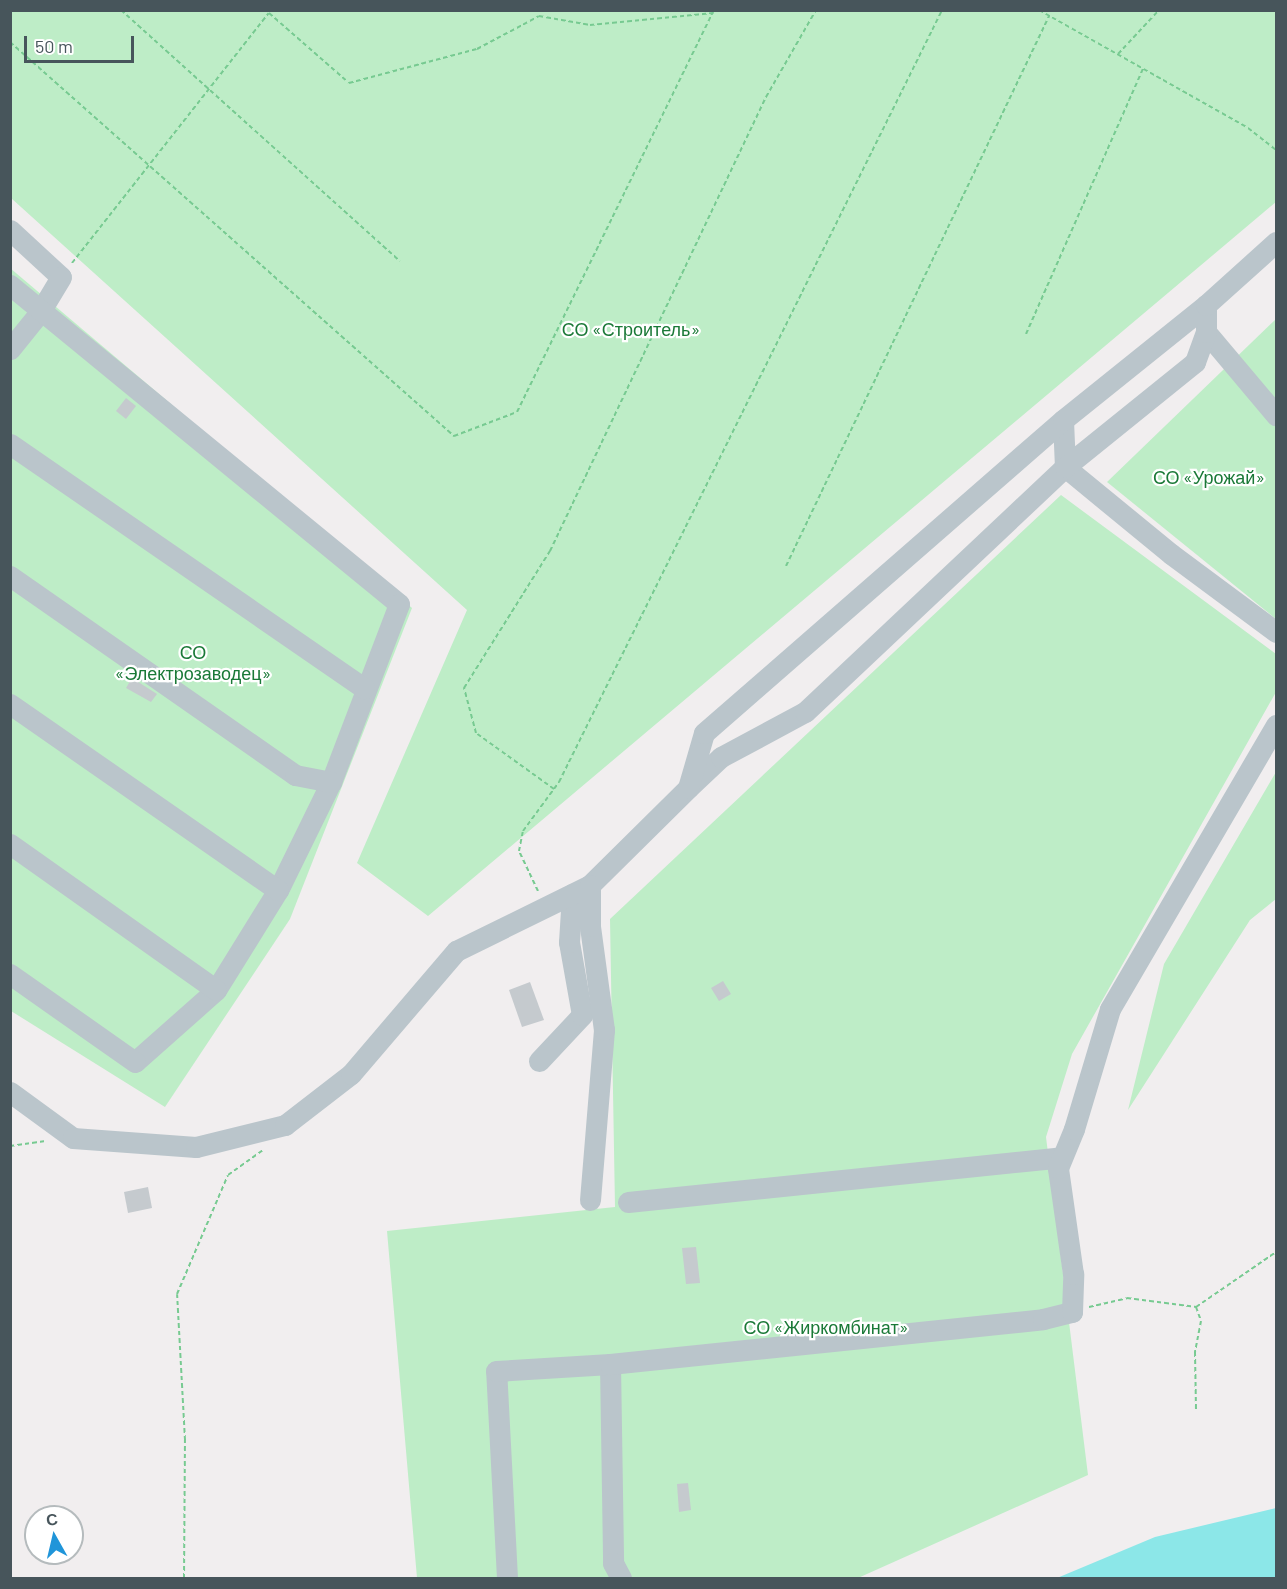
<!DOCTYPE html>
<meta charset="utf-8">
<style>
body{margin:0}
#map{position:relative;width:1287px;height:1589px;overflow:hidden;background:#f1eeef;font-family:Barlow,sans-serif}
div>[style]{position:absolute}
.green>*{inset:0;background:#beedc7}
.water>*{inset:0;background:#8ce7e8}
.building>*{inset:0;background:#c5cace}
.path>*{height:2px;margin-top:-1px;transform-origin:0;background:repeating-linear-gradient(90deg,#77ca91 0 4.5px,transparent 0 7.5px)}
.minor>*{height:21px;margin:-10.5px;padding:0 10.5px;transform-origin:10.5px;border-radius:10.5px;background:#bac5cb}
span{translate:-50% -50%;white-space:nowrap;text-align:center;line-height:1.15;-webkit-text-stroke:4.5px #fff;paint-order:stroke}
.park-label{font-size:18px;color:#1a7937}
.frame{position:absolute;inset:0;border:12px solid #47555b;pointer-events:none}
.north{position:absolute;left:24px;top:1505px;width:60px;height:60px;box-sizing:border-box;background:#fff;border:2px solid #b5bbbd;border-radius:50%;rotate:352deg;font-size:16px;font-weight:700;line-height:24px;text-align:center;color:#47555b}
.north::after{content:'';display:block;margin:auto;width:21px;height:27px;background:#2095d9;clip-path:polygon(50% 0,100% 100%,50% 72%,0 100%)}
.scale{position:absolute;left:24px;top:36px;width:110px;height:27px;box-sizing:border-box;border:3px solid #47555b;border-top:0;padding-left:8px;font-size:18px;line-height:21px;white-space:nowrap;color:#47555b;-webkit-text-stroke:4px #fff;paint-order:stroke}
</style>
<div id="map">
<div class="green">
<i style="clip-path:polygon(11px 10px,1276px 11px,1276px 202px,428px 916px,357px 863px,467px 610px,11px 198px)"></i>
<i style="clip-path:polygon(10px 268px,412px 608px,290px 919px,165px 1107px,11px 1011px)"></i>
<i style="clip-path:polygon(1276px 319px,1276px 619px,1107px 482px)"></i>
<i style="clip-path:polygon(1061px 495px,1276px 654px,1276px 692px,1072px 1054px,1046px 1137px,1088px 1475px,858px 1578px,417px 1578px,387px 1231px,615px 1207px,610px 919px)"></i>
<i style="clip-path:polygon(1276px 772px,1276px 899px,1250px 920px,1128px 1110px,1164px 964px)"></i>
</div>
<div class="water">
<i style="clip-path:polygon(1276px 1508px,1276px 1578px,1057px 1578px,1155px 1537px)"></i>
</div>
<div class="building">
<i style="clip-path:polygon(126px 398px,136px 406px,126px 419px,116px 411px)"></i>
<i style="clip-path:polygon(132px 678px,157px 694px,151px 702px,126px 688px)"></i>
<i style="clip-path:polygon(723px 981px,731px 994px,719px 1001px,711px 988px)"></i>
<i style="clip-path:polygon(530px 982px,544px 1020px,522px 1027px,509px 990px)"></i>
<i style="clip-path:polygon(148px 1187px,152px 1208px,128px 1213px,124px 1192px)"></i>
<i style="clip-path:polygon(696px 1247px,700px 1283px,686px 1284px,682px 1248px)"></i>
<i style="clip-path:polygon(688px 1483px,691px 1510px,679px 1512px,677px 1484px)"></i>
</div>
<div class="path">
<i style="left:121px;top:10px;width:375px;rotate:42deg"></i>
<i style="left:1039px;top:10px;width:240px;rotate:29.4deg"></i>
<i style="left:1248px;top:128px;width:36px;rotate:38deg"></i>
<i style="left:10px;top:42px;width:594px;rotate:41.59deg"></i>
<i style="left:454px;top:436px;width:67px;rotate:-20.9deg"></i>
<i style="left:517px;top:412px;width:448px;rotate:-63.9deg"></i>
<i style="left:1118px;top:54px;width:60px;rotate:-47deg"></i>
<i style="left:72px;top:263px;width:318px;rotate:-51.8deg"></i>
<i style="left:269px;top:13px;width:106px;rotate:41.2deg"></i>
<i style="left:349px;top:83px;width:132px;rotate:-14.9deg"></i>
<i style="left:477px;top:49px;width:70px;rotate:-28deg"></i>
<i style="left:539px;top:16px;width:52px;rotate:10deg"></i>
<i style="left:590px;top:25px;width:124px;rotate:-5.6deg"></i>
<i style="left:1026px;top:334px;width:290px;rotate:-66.2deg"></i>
<i style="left:786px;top:566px;width:610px;rotate:-64.44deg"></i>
<i style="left:554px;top:789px;width:96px;rotate:-144.3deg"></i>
<i style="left:476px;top:733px;width:47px;rotate:-104.9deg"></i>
<i style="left:464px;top:688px;width:162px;rotate:-57.9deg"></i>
<i style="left:550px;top:551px;width:503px;rotate:-64.56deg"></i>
<i style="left:766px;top:97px;width:100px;rotate:-60.1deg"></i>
<i style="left:538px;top:891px;width:44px;rotate:-115.4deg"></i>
<i style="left:519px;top:851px;width:20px;rotate:-79deg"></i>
<i style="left:523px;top:831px;width:61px;rotate:-53.7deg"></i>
<i style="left:559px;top:782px;width:862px;rotate:-63.61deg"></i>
<i style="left:10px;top:1146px;width:36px;rotate:-8deg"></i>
<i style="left:1089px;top:1307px;width:39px;rotate:-13deg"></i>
<i style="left:1127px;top:1298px;width:70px;rotate:7.4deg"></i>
<i style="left:1196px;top:1307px;width:15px;rotate:70deg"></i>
<i style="left:1201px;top:1321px;width:32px;rotate:101deg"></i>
<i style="left:1195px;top:1352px;width:58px;rotate:89deg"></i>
<i style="left:1196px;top:1307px;width:97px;rotate:-34.5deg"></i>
<i style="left:184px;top:1578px;width:138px;rotate:-89.6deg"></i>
<i style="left:185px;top:1440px;width:146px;rotate:-93.1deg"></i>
<i style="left:177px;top:1294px;width:129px;rotate:-66.8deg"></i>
<i style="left:228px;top:1175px;width:43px;rotate:-35.5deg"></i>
</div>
<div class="minor">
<i style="left:10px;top:230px;width:69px;rotate:42.7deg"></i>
<i style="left:61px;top:277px;width:41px;rotate:121deg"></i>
<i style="left:40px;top:312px;width:48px;rotate:129deg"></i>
<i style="left:10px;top:285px;width:503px;rotate:39.35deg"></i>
<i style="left:399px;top:604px;width:191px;rotate:110.9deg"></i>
<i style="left:331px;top:782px;width:120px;rotate:116.1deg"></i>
<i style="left:278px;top:890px;width:118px;rotate:121.8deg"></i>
<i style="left:216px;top:990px;width:108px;rotate:138.4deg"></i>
<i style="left:135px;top:1062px;width:153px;rotate:-144.9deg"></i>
<i style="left:1206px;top:332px;width:109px;rotate:49.9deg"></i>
<i style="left:1063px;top:420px;width:47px;rotate:87.6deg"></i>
<i style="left:1065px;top:467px;width:137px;rotate:39.4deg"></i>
<i style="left:1171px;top:554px;width:131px;rotate:36.6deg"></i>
<i style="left:10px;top:444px;width:430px;rotate:34.6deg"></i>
<i style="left:10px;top:576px;width:348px;rotate:34.9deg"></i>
<i style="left:295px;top:775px;width:37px;rotate:11deg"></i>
<i style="left:10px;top:704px;width:326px;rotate:34.8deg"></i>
<i style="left:689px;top:787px;width:44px;rotate:-43.2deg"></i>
<i style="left:721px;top:757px;width:95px;rotate:-28.2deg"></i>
<i style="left:805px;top:712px;width:357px;rotate:-43.3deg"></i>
<i style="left:1065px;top:467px;width:167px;rotate:-38.9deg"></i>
<i style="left:1195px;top:362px;width:32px;rotate:-70deg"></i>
<i style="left:1206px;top:332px;width:27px;rotate:-90deg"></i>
<i style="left:10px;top:844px;width:252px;rotate:35.3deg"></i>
<i style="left:539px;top:1061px;width:63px;rotate:-46.9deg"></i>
<i style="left:582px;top:1015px;width:74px;rotate:-100.1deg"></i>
<i style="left:569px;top:942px;width:48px;rotate:-86.4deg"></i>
<i style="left:10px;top:1092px;width:78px;rotate:36.1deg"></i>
<i style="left:73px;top:1138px;width:123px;rotate:4.2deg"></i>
<i style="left:196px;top:1147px;width:92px;rotate:-13.9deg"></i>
<i style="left:285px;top:1125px;width:83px;rotate:-37.7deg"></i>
<i style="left:351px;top:1074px;width:162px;rotate:-49.5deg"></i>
<i style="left:456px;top:951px;width:149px;rotate:-26.2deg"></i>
<i style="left:590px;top:885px;width:138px;rotate:-44.7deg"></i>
<i style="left:688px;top:788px;width:57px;rotate:-73.8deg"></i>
<i style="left:704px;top:733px;width:476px;rotate:-41.1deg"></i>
<i style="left:1063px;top:420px;width:184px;rotate:-38.8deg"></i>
<i style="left:1206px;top:305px;width:94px;rotate:-42deg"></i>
<i style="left:590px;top:1200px;width:171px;rotate:-85.3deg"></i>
<i style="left:604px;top:1030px;width:105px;rotate:-97.7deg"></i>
<i style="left:590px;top:926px;width:41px;rotate:-90deg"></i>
<i style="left:628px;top:1202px;width:436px;rotate:-5.9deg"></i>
<i style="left:610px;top:1364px;width:199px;rotate:89.1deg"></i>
<i style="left:613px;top:1563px;width:17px;rotate:62deg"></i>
<i style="left:507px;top:1578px;width:207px;rotate:-93deg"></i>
<i style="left:496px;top:1371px;width:114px;rotate:-3.5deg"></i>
<i style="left:610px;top:1364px;width:435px;rotate:-5.9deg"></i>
<i style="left:1043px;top:1319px;width:30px;rotate:-14deg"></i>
<i style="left:1072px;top:1312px;width:38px;rotate:-88deg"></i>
<i style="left:1073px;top:1274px;width:107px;rotate:-98.1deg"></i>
<i style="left:1058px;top:1168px;width:42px;rotate:-67.7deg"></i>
<i style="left:1074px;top:1129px;width:125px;rotate:-73.3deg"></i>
<i style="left:1110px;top:1009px;width:329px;rotate:-59.7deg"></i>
</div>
<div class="park-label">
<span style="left:631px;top:329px">СО «Строитель»</span>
<span style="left:1209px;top:477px">СО «Урожай»</span>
<span style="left:193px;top:663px">СО<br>«Электрозаводец»</span>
<span style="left:826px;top:1327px">СО «Жиркомбинат»</span>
</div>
<div class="frame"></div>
<div class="north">С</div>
<div class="scale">50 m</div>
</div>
